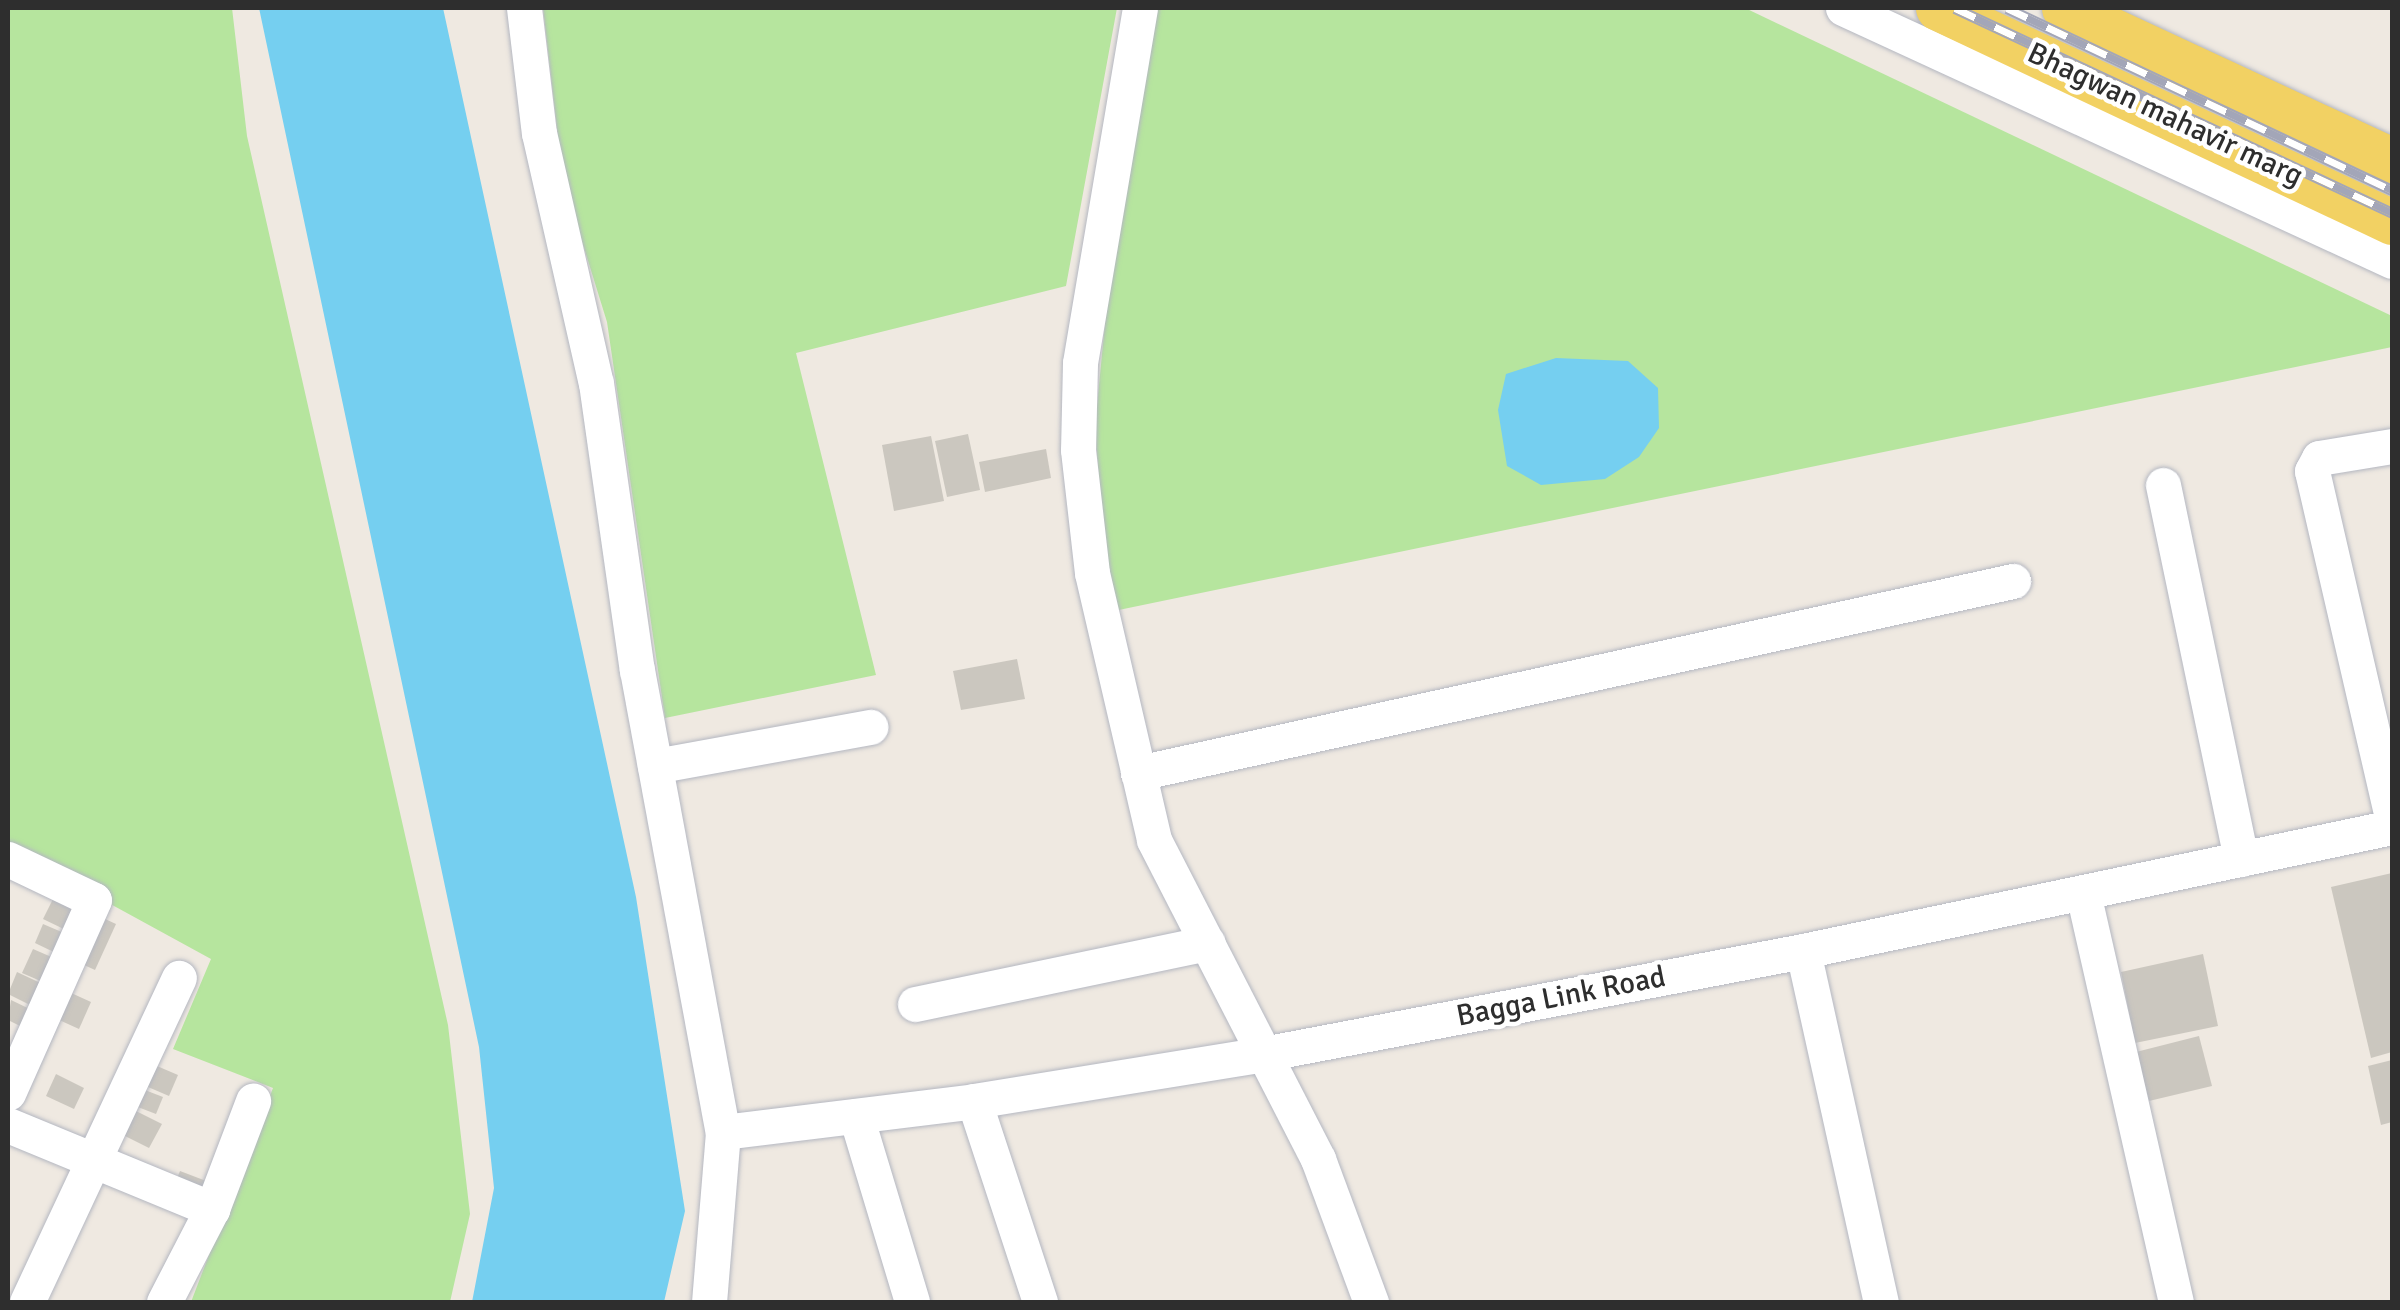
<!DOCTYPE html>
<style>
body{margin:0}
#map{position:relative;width:2400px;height:1310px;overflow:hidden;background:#efe9e1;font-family:Signika,sans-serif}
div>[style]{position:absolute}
.green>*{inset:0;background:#b6e59e}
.water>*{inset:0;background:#75cff0}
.building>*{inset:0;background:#cbc7bf}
.roads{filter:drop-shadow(0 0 2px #b4b7c1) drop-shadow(0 0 2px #b4b7c1)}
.minor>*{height:35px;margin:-17.5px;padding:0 17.5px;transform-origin:17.5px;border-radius:17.5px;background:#fff}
.major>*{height:45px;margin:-22.5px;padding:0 22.5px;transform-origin:22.5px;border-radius:22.5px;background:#f2d163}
.rail>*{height:11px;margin-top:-5.5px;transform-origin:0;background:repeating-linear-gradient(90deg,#fff 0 22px,#a3a6b8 0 44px);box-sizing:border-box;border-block:2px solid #a3a6b8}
span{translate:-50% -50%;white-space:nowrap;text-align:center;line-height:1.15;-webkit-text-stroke:9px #fff;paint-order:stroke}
.street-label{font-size:30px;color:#2e2e2e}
.frame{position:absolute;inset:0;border:10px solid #2e2e2e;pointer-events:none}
</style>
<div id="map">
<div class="green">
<i style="clip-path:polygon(8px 8px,232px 8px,247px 136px,448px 1025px,470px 1214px,450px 1302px,191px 1302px,273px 1088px,173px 1049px,211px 959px,8px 848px)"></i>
<i style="clip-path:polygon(543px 8px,1117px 8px,1066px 286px,796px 353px,876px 675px,665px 718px,607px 322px,563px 180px)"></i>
<i style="clip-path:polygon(1154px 8px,1745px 8px,2392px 316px,2392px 347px,1109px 612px,1095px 427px,1112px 250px)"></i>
</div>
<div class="water">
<i style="clip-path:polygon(259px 8px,443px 8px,636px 897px,685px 1211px,664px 1302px,472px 1302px,494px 1188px,479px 1047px)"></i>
<i style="clip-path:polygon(1556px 358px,1628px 361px,1658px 388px,1659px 428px,1639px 457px,1605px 479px,1541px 485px,1507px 466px,1498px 410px,1506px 374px)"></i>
</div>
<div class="building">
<i style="clip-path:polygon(968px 434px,980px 490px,947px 497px,935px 441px)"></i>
<i style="clip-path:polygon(931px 436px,944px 501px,894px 511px,882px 445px)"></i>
<i style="clip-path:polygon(1046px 449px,1051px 478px,985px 492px,979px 462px)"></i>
<i style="clip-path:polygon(1017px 659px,1025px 699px,961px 710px,953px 671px)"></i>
<i style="clip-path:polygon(2392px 873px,2392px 1052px,2371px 1058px,2331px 887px)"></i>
<i style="clip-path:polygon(55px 895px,84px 909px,72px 933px,43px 919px)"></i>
<i style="clip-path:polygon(92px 913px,116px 924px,95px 970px,71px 959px)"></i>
<i style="clip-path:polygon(43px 924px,71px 936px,62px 956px,35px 943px)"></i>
<i style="clip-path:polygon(33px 949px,63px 962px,52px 986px,22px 973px)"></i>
<i style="clip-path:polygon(2203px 954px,2218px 1026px,2135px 1043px,2121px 972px)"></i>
<i style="clip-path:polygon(17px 972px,49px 987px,38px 1009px,8px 994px)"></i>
<i style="clip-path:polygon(58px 987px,91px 1002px,79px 1029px,46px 1014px)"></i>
<i style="clip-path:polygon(11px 1000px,38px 1013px,30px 1031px,8px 1020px)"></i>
<i style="clip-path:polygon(2199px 1036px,2212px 1086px,2149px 1101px,2136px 1052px)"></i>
<i style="clip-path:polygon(2392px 1060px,2392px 1122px,2381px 1125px,2368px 1066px)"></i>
<i style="clip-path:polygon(150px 1063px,178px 1075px,169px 1096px,141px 1084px)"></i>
<i style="clip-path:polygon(56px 1074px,84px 1088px,74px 1109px,46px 1096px)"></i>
<i style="clip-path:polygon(137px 1087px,163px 1097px,156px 1114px,130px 1104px)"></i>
<i style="clip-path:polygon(126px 1106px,162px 1124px,149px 1148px,113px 1130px)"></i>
<i style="clip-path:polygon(180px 1171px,214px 1184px,171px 1193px)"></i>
</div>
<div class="roads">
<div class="minor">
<i style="left:524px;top:8px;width:126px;rotate:83.2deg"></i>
<i style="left:539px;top:133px;width:256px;rotate:77.2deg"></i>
<i style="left:596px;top:383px;width:290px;rotate:81.9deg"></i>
<i style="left:637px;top:670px;width:470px;rotate:79.5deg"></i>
<i style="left:723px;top:1132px;width:171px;rotate:94.7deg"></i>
<i style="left:1140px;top:8px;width:360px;rotate:99.6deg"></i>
<i style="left:1080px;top:363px;width:87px;rotate:91.3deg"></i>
<i style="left:1078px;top:450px;width:124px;rotate:83.5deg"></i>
<i style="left:1092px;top:573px;width:274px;rotate:76.9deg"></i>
<i style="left:1154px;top:840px;width:359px;rotate:62.8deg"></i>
<i style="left:1318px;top:1159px;width:153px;rotate:69.7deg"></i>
<i style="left:1843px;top:8px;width:604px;rotate:24.74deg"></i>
<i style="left:2392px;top:446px;width:74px;rotate:170.7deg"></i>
<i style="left:2319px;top:458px;width:15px;rotate:118deg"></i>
<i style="left:2312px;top:471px;width:356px;rotate:77deg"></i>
<i style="left:2163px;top:485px;width:382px;rotate:78.2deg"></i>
<i style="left:655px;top:766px;width:219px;rotate:-10.3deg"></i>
<i style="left:1138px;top:773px;width:896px;rotate:-12.38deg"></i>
<i style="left:8px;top:859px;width:95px;rotate:25.5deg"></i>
<i style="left:94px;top:900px;width:211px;rotate:114deg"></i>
<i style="left:2083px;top:893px;width:419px;rotate:77.2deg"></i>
<i style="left:1803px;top:951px;width:360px;rotate:77.5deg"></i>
<i style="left:915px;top:1004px;width:299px;rotate:-11.8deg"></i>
<i style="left:974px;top:1101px;width:212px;rotate:71.8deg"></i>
<i style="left:856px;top:1116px;width:194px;rotate:73.2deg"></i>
<i style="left:8px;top:1125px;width:221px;rotate:22.4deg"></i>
<i style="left:723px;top:1132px;width:253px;rotate:-7deg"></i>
<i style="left:974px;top:1101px;width:293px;rotate:-9.2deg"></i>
<i style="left:1263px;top:1054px;width:550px;rotate:-10.8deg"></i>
<i style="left:1803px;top:951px;width:602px;rotate:-11.89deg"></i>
<i style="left:27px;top:1302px;width:358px;rotate:-64.9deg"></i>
<i style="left:164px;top:1302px;width:105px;rotate:-62.7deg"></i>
<i style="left:212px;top:1209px;width:116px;rotate:-69.2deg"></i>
</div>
<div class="major">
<i style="left:1938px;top:8px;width:502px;rotate:25.24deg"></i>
<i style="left:2064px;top:8px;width:362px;rotate:24.9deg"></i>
</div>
</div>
<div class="rail">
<i style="left:1955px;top:8px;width:483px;rotate:25.1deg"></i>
<i style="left:2007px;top:8px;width:426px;rotate:25.3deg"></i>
</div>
<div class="street-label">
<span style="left:2165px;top:115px;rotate:25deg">Bhagwan mahavir marg</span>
<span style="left:1561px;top:997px;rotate:-11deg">Bagga Link Road</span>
</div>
<div class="frame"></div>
</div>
